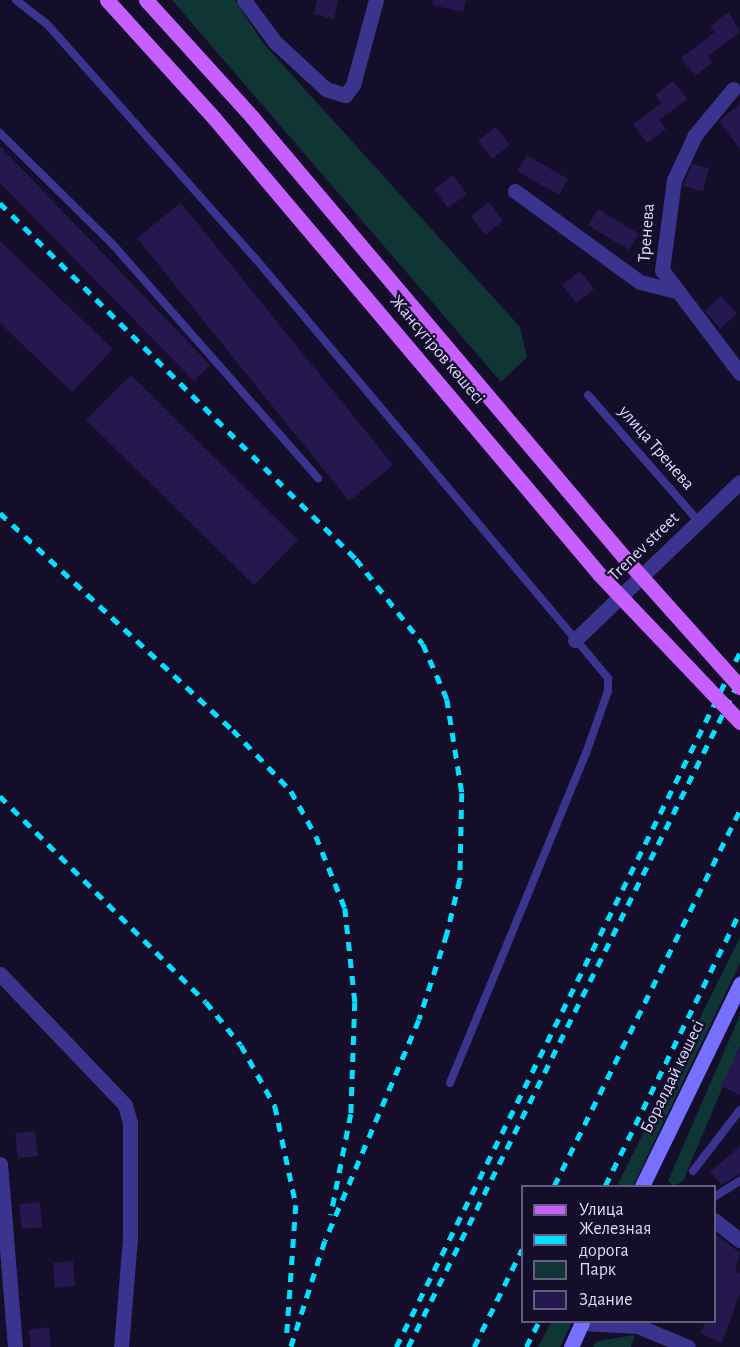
<!DOCTYPE html>
<meta charset="utf-8">
<style>
body{margin:0}
#map{position:relative;width:740px;height:1347px;overflow:hidden;background:#140e2b;font-family:"Alegreya Sans",sans-serif}
div>[style]{position:absolute}
.green>*{inset:0;background:#103535}
.building>*{inset:0;background:#24184e}
.lane>*{height:8px;margin:-4px;padding:0 4px;transform-origin:4px;border-radius:4px;background:#3a348e}
.street>*{height:15px;margin:-7.5px;padding:0 7.5px;transform-origin:7.5px;border-radius:7.5px;background:#3a348e}
.secondary>*{height:15px;margin:-7.5px;padding:0 7.5px;transform-origin:7.5px;border-radius:7.5px;background:#766fff}
.primary>*{height:15px;margin:-7.5px;padding:0 7.5px;transform-origin:7.5px;border-radius:7.5px;background:#c75fff}
.rail>*{height:4.5px;margin-top:-2.25px;transform-origin:0;background:repeating-linear-gradient(90deg,#04e0ff 0 9px,transparent 0 17px)}
.primary-bridge>*{height:15px;margin:-7.5px;padding:0 7.5px;transform-origin:7.5px;border-radius:7.5px;background:#c75fff}
span{translate:-50% -50%;white-space:nowrap;text-align:center;line-height:1.15;-webkit-text-stroke:4.5px #140e2b;paint-order:stroke}
.street-label{font-size:18px;color:#ddd8ff}
.legend{position:absolute;left:521px;top:1185px;width:195px;height:138px;box-sizing:border-box;background:#140e2b;border:2px solid #645f80;margin:0;padding:8px 10px;list-style:none;font-size:18px;color:#ddd8ff}
.legend li{display:flex;align-items:center;gap:12px;height:30px}
.legend b{width:30px;border:2px solid #645f80}
</style>
<div id="map">
<div class="green">
<i style="clip-path:polygon(172px 0,235px 0,263px 43px,520px 327px,527px 357px,501px 382px)"></i>
<i style="clip-path:polygon(740px 937px,740px 963px,633px 1186px,617px 1186px)"></i>
<i style="clip-path:polygon(740px 1015px,740px 1046px,683px 1181px,674px 1186px,668px 1181px)"></i>
<i style="clip-path:polygon(551px 1322px,572px 1322px,560px 1347px,538px 1347px)"></i>
<i style="clip-path:polygon(635px 1335px,631px 1347px,593px 1347px,597px 1341px)"></i>
</div>
<div class="building">
<i style="clip-path:polygon(317px 0,338px 0,334px 19px,314px 14px)"></i>
<i style="clip-path:polygon(433px 0,466px 0,463px 12px,432px 5px)"></i>
<i style="clip-path:polygon(729px 12px,740px 32px,708px 56px,713px 62px,695px 76px,681px 58px,715px 32px,710px 26px)"></i>
<i style="clip-path:polygon(673px 81px,687px 99px,659px 120px,666px 129px,647px 143px,633px 124px,661px 103px,655px 95px)"></i>
<i style="clip-path:polygon(740px 104px,740px 149px,719px 121px)"></i>
<i style="clip-path:polygon(496px 127px,510px 145px,492px 159px,478px 141px)"></i>
<i style="clip-path:polygon(0 146px,210px 365px,194px 381px,0 183px)"></i>
<i style="clip-path:polygon(527px 155px,568px 179px,559px 195px,517px 171px)"></i>
<i style="clip-path:polygon(692px 164px,709px 168px,703px 191px,683px 186px)"></i>
<i style="clip-path:polygon(453px 175px,467px 194px,448px 208px,434px 189px)"></i>
<i style="clip-path:polygon(489px 202px,503px 221px,485px 235px,471px 216px)"></i>
<i style="clip-path:polygon(181px 203px,393px 465px,349px 501px,137px 238px)"></i>
<i style="clip-path:polygon(598px 209px,639px 234px,629px 250px,588px 225px)"></i>
<i style="clip-path:polygon(0 241px,113px 349px,72px 392px,0 323px)"></i>
<i style="clip-path:polygon(580px 271px,594px 289px,576px 303px,562px 285px)"></i>
<i style="clip-path:polygon(721px 296px,737px 314px,720px 329px,705px 311px)"></i>
<i style="clip-path:polygon(131px 375px,298px 540px,254px 585px,86px 420px)"></i>
<i style="clip-path:polygon(740px 1048px,740px 1095px,721px 1086px)"></i>
<i style="clip-path:polygon(35px 1131px,38px 1156px,18px 1158px,15px 1133px)"></i>
<i style="clip-path:polygon(740px 1146px,740px 1173px,722px 1185px,710px 1172px)"></i>
<i style="clip-path:polygon(40px 1202px,42px 1227px,22px 1229px,19px 1204px)"></i>
<i style="clip-path:polygon(714px 1233px,740px 1253px,735px 1271px,740px 1273px,740px 1293px,722px 1343px,700px 1333px,706px 1322px,714px 1322px)"></i>
<i style="clip-path:polygon(73px 1261px,75px 1286px,55px 1288px,53px 1263px)"></i>
<i style="clip-path:polygon(49px 1327px,51px 1347px,31px 1347px,29px 1330px)"></i>
</div>
<div class="lane">
<i style="left:16px;top:0;width:39px;rotate:38deg"></i>
<i style="left:47px;top:24px;width:313px;rotate:48.4deg"></i>
<i style="left:255px;top:258px;width:549px;rotate:49.95deg"></i>
<i style="left:608px;top:678px;width:13px;rotate:90deg"></i>
<i style="left:608px;top:691px;width:66px;rotate:109.5deg"></i>
<i style="left:586px;top:753px;width:357px;rotate:112.4deg"></i>
<i style="left:0;top:133px;width:162px;rotate:44.7deg"></i>
<i style="left:115px;top:247px;width:308px;rotate:48.7deg"></i>
<i style="left:588px;top:395px;width:169px;rotate:48.8deg"></i>
<i style="left:693px;top:1171px;width:77px;rotate:-52.4deg"></i>
<i style="left:714px;top:1197px;width:31px;rotate:-32deg"></i>
</div>
<div class="street">
<i style="left:244px;top:0;width:52px;rotate:53.6deg"></i>
<i style="left:275px;top:42px;width:69px;rotate:42.7deg"></i>
<i style="left:326px;top:89px;width:20px;rotate:18deg"></i>
<i style="left:345px;top:95px;width:13px;rotate:-51deg"></i>
<i style="left:353px;top:85px;width:88px;rotate:-74.9deg"></i>
<i style="left:733px;top:89px;width:60px;rotate:129.6deg"></i>
<i style="left:695px;top:135px;width:50px;rotate:115deg"></i>
<i style="left:674px;top:180px;width:91px;rotate:97.6deg"></i>
<i style="left:662px;top:270px;width:129px;rotate:52.9deg"></i>
<i style="left:515px;top:191px;width:155px;rotate:36.1deg"></i>
<i style="left:640px;top:282px;width:34px;rotate:14deg"></i>
<i style="left:575px;top:640px;width:228px;rotate:-43.8deg"></i>
<i style="left:0;top:974px;width:181px;rotate:46.3deg"></i>
<i style="left:125px;top:1105px;width:18px;rotate:74deg"></i>
<i style="left:130px;top:1122px;width:116px;rotate:90deg"></i>
<i style="left:130px;top:1238px;width:109px;rotate:94.7deg"></i>
<i style="left:0;top:1164px;width:184px;rotate:85.3deg"></i>
<i style="left:714px;top:1220px;width:33px;rotate:38deg"></i>
<i style="left:581px;top:1323px;width:57px;rotate:3deg"></i>
<i style="left:638px;top:1326px;width:54px;rotate:22.8deg"></i>
</div>
<div class="secondary">
<i style="left:642px;top:1186px;width:225px;rotate:-64.1deg"></i>
<i style="left:571px;top:1347px;width:27px;rotate:-66deg"></i>
</div>
<div class="primary">
<i style="left:107px;top:0;width:159px;rotate:47.8deg"></i>
<i style="left:214px;top:118px;width:598px;rotate:49.81deg"></i>
<i style="left:146px;top:0;width:158px;rotate:47.8deg"></i>
<i style="left:252px;top:117px;width:575px;rotate:49.8deg"></i>
</div>
<div class="rail">
<i style="left:0;top:203px;width:503px;rotate:45deg"></i>
<i style="left:356px;top:559px;width:108px;rotate:51.8deg"></i>
<i style="left:423px;top:644px;width:60px;rotate:66.4deg"></i>
<i style="left:447px;top:699px;width:95px;rotate:80.9deg"></i>
<i style="left:462px;top:793px;width:87px;rotate:91.3deg"></i>
<i style="left:460px;top:880px;width:56px;rotate:103.5deg"></i>
<i style="left:447px;top:934px;width:90px;rotate:108deg"></i>
<i style="left:419px;top:1020px;width:240px;rotate:113deg"></i>
<i style="left:325px;top:1241px;width:111px;rotate:107.8deg"></i>
<i style="left:0;top:513px;width:318px;rotate:43deg"></i>
<i style="left:233px;top:730px;width:84px;rotate:46.4deg"></i>
<i style="left:291px;top:791px;width:51px;rotate:60.9deg"></i>
<i style="left:316px;top:836px;width:78px;rotate:68.1deg"></i>
<i style="left:345px;top:908px;width:95px;rotate:83.9deg"></i>
<i style="left:355px;top:1002px;width:112px;rotate:92deg"></i>
<i style="left:351px;top:1114px;width:103px;rotate:101.2deg"></i>
<i style="left:0;top:796px;width:291px;rotate:45deg"></i>
<i style="left:206px;top:1002px;width:55px;rotate:50.9deg"></i>
<i style="left:241px;top:1045px;width:70px;rotate:60.9deg"></i>
<i style="left:275px;top:1106px;width:101px;rotate:78deg"></i>
<i style="left:296px;top:1205px;width:130px;rotate:94deg"></i>
<i style="left:554px;top:1186px;width:419px;rotate:-63.7deg"></i>
<i style="left:605px;top:1186px;width:305px;rotate:-63.8deg"></i>
<i style="left:396px;top:1347px;width:775px;rotate:-63.67deg"></i>
<i style="left:408px;top:1347px;width:746px;rotate:-63.57deg"></i>
<i style="left:474px;top:1347px;width:109px;rotate:-63.9deg"></i>
<i style="left:526px;top:1347px;width:28px;rotate:-63deg"></i>
</div>
<div class="primary-bridge">
<i style="left:623px;top:556px;width:176px;rotate:48.2deg"></i>
<i style="left:600px;top:575px;width:203px;rotate:46.4deg"></i>
</div>
<div class="street-label">
<span style="left:647px;top:233px;rotate:-86deg">Тренева</span>
<span style="left:437px;top:350px;rotate:50deg">Жансүгіров көшесі</span>
<span style="left:656px;top:448px;rotate:49deg">улица Тренева</span>
<span style="left:644px;top:547px;rotate:-44deg">Trenev street</span>
<span style="left:673px;top:1077px;rotate:-64deg">Боралдай көшесі</span>
</div>
<ul class="legend">
<li><b style="height:8px;background:#c75fff"></b>Улица</li>
<li><b style="height:8px;background:#04e0ff"></b>Железная дорога</li>
<li><b style="height:16px;background:#103535"></b>Парк</li>
<li><b style="height:16px;background:#24184e"></b>Здание</li>
</ul>
</div>
